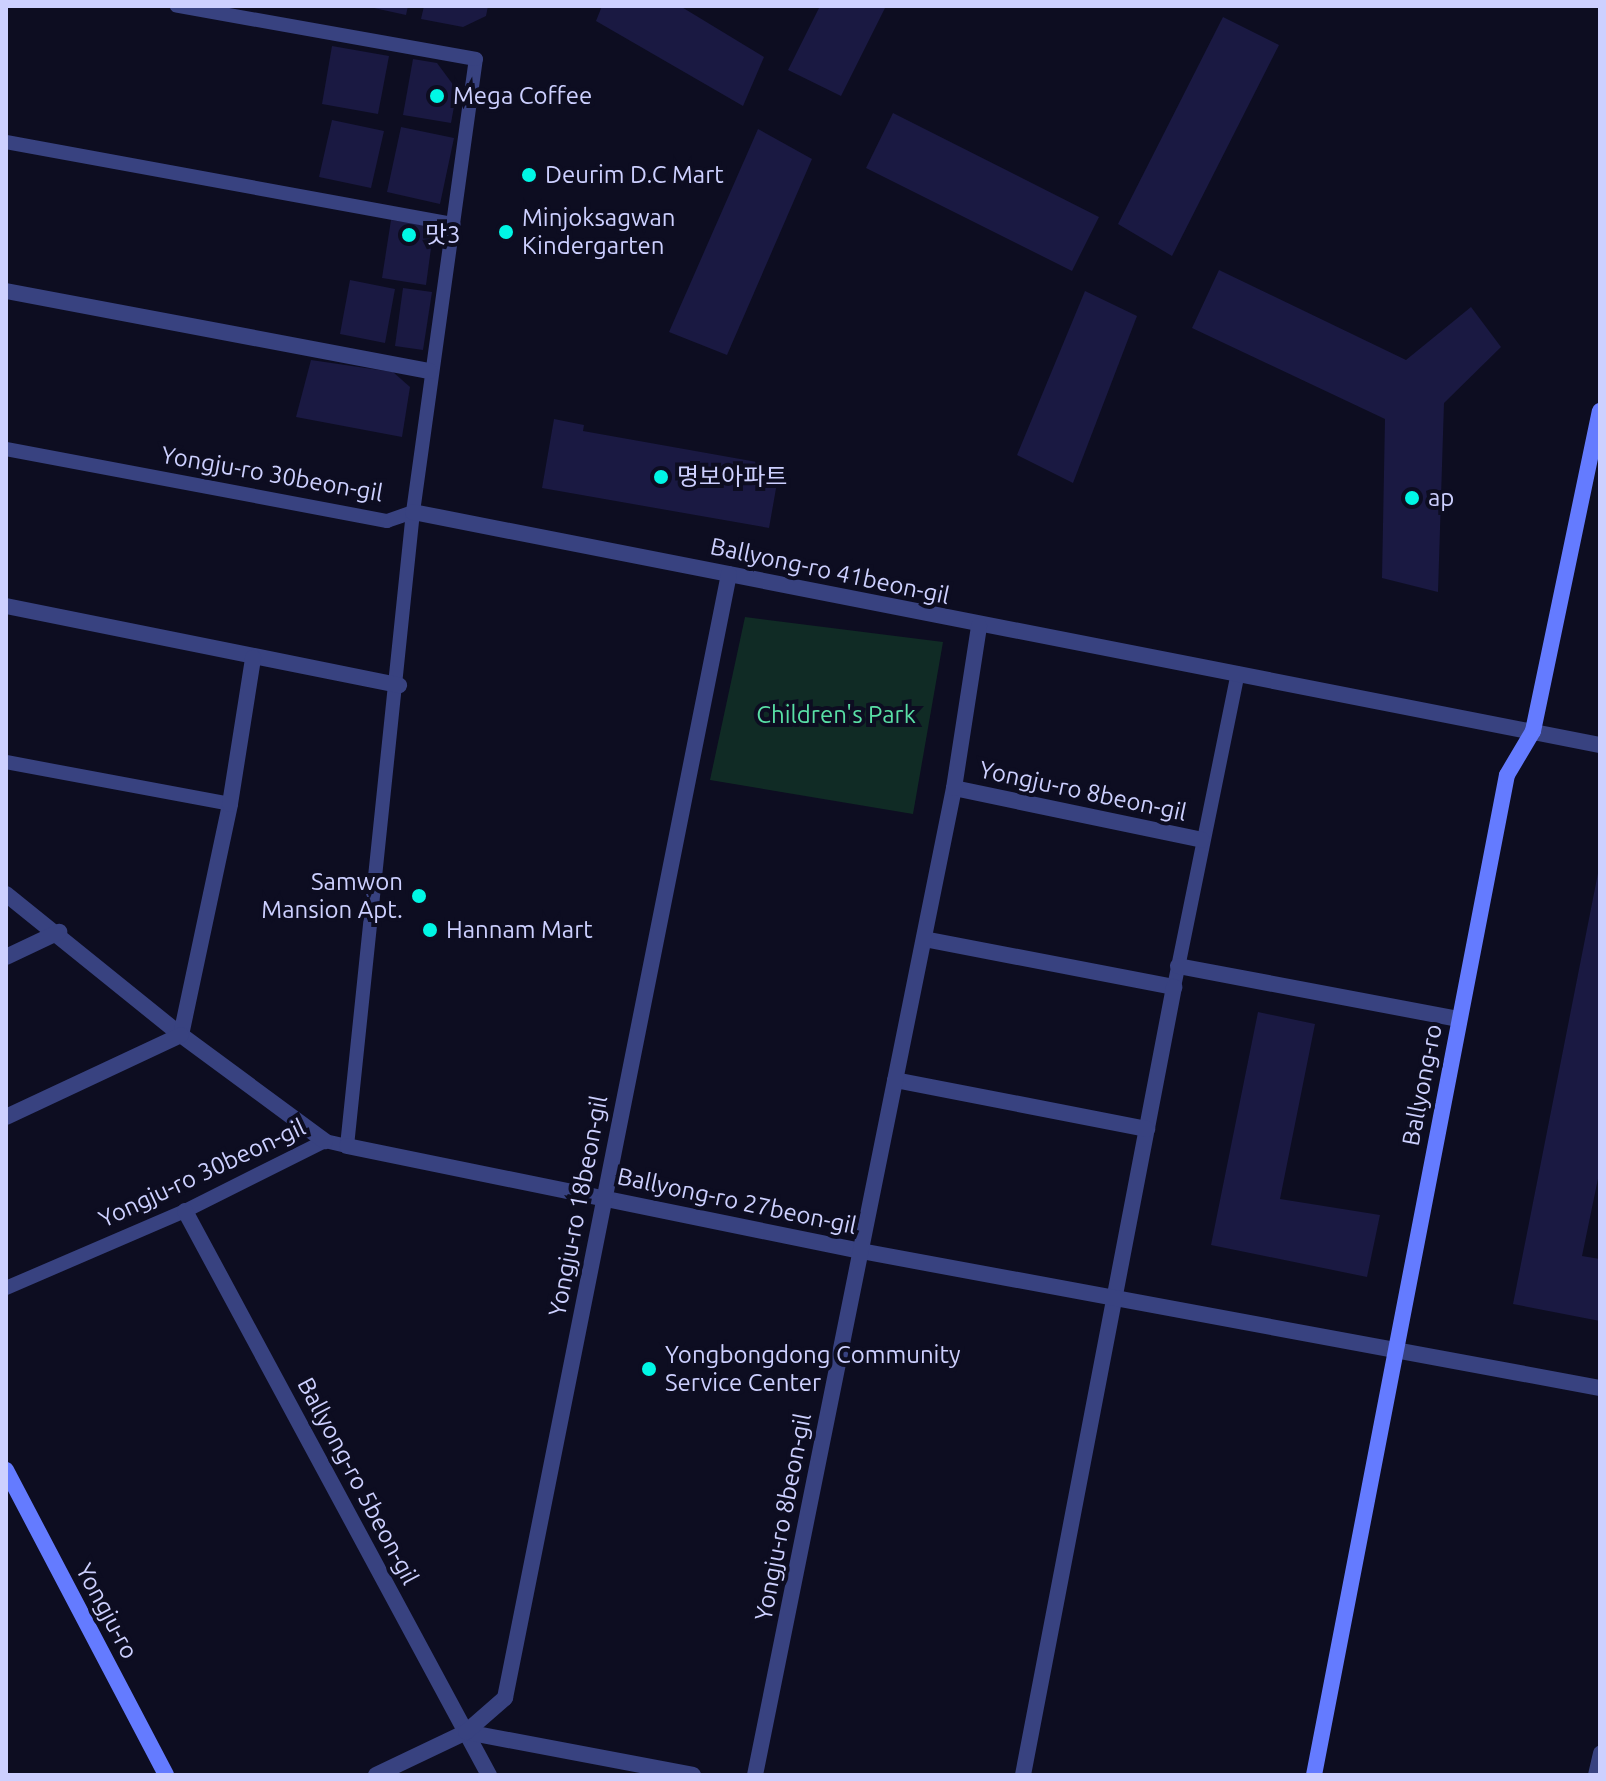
<!DOCTYPE html>
<meta charset="utf-8">
<style>
body{margin:0}
#map{position:relative;width:1606px;height:1781px;overflow:hidden;background:#0d0d21;font-family:Ubuntu,"Noto Sans KR",sans-serif}
div>[style]{position:absolute}
.green>*{inset:0;background:#102b25}
.building>*{inset:0;background:#1a1942}
.lane>*{height:14px;margin:-7px;padding:0 7px;transform-origin:7px;border-radius:7px;background:#384280}
.street>*{height:16px;margin:-8px;padding:0 8px;transform-origin:8px;border-radius:8px;background:#384280}
.secondary>*{height:16px;margin:-8px;padding:0 8px;transform-origin:8px;border-radius:8px;background:#647bff}
.dots>*{width:22px;height:22px;translate:-50% -50%;box-sizing:border-box;border:4px solid #0d0d21;border-radius:50%}
span{translate:-50% -50%;white-space:nowrap;text-align:center;line-height:1.15;-webkit-text-stroke:8px #0d0d21;paint-order:stroke}
.poi-label{font-size:24px;color:#cdd0ff}
.left{translate:0 -50%;text-align:left}
.right{translate:-100% -50%;text-align:right}
.street-label{font-size:24px;color:#cdd0ff}
.park-label{font-size:24px;color:#59dfa6}
.frame{position:absolute;inset:0;border:8px solid #cdd0ff;pointer-events:none}
</style>
<div id="map">
<div class="green">
<i style="clip-path:polygon(745px 617px,943px 642px,913px 814px,710px 780px)"></i>
</div>
<div class="building">
<i style="clip-path:polygon(365px 6px,408px 6px,406px 15px)"></i>
<i style="clip-path:polygon(424px 6px,488px 6px,486px 16px,463px 27px,421px 19px)"></i>
<i style="clip-path:polygon(602px 6px,680px 6px,764px 57px,743px 106px,596px 21px)"></i>
<i style="clip-path:polygon(820px 6px,886px 6px,841px 96px,788px 70px)"></i>
<i style="clip-path:polygon(1223px 17px,1279px 45px,1172px 256px,1118px 224px)"></i>
<i style="clip-path:polygon(332px 46px,389px 56px,378px 114px,322px 104px)"></i>
<i style="clip-path:polygon(413px 59px,437px 63px,457px 90px,451px 123px,403px 115px)"></i>
<i style="clip-path:polygon(893px 113px,1099px 217px,1072px 271px,866px 168px)"></i>
<i style="clip-path:polygon(332px 120px,384px 131px,371px 188px,319px 177px)"></i>
<i style="clip-path:polygon(401px 127px,454px 138px,440px 204px,387px 192px)"></i>
<i style="clip-path:polygon(758px 129px,812px 159px,727px 355px,669px 332px)"></i>
<i style="clip-path:polygon(391px 220px,434px 226px,426px 285px,382px 278px)"></i>
<i style="clip-path:polygon(1219px 270px,1406px 360px,1471px 307px,1501px 347px,1444px 403px,1438px 592px,1382px 578px,1385px 419px,1192px 328px)"></i>
<i style="clip-path:polygon(350px 280px,395px 289px,385px 343px,340px 334px)"></i>
<i style="clip-path:polygon(403px 288px,432px 292px,423px 350px,395px 346px)"></i>
<i style="clip-path:polygon(1085px 291px,1137px 316px,1073px 483px,1017px 455px)"></i>
<i style="clip-path:polygon(311px 360px,393px 372px,410px 387px,402px 437px,296px 417px)"></i>
<i style="clip-path:polygon(554px 419px,584px 425px,583px 431px,780px 466px,769px 528px,542px 488px)"></i>
<i style="clip-path:polygon(1600px 863px,1600px 1169px,1582px 1256px,1600px 1259px,1600px 1321px,1513px 1304px)"></i>
<i style="clip-path:polygon(1258px 1012px,1315px 1024px,1280px 1199px,1380px 1215px,1367px 1277px,1211px 1245px)"></i>
</div>
<div class="lane">
<i style="left:6px;top:142px;width:455px;rotate:10.4deg"></i>
<i style="left:6px;top:449px;width:388px;rotate:10.7deg"></i>
<i style="left:387px;top:521px;width:28px;rotate:-19deg"></i>
<i style="left:6px;top:762px;width:228px;rotate:10.6deg"></i>
<i style="left:1174px;top:987px;width:320px;rotate:-78.5deg"></i>
<i style="left:6px;top:1288px;width:195px;rotate:-23.3deg"></i>
<i style="left:185px;top:1211px;width:157px;rotate:-26.6deg"></i>
<i style="left:325px;top:1141px;width:23px;rotate:13deg"></i>
<i style="left:347px;top:1146px;width:637px;rotate:-84.06deg"></i>
<i style="left:413px;top:512px;width:457px;rotate:-82.1deg"></i>
<i style="left:476px;top:59px;width:304px;rotate:-169.9deg"></i>
<i style="left:1595px;top:1775px;width:23px;rotate:-77deg"></i>
</div>
<div class="street">
<i style="left:6px;top:291px;width:431px;rotate:10.7deg"></i>
<i style="left:413px;top:512px;width:1210px;rotate:11.11deg"></i>
<i style="left:6px;top:606px;width:401px;rotate:11.4deg"></i>
<i style="left:954px;top:788px;width:253px;rotate:11.8deg"></i>
<i style="left:6px;top:894px;width:225px;rotate:38.9deg"></i>
<i style="left:181px;top:1035px;width:179px;rotate:36.4deg"></i>
<i style="left:924px;top:939px;width:255px;rotate:10.9deg"></i>
<i style="left:1174px;top:987px;width:802px;rotate:100.85deg"></i>
<i style="left:6px;top:957px;width:59px;rotate:-25.3deg"></i>
<i style="left:1178px;top:966px;width:286px;rotate:10.7deg"></i>
<i style="left:181px;top:1035px;width:236px;rotate:-78deg"></i>
<i style="left:230px;top:804px;width:148px;rotate:-81deg"></i>
<i style="left:895px;top:1080px;width:257px;rotate:11deg"></i>
<i style="left:6px;top:1117px;width:193px;rotate:-25.1deg"></i>
<i style="left:347px;top:1146px;width:525px;rotate:11.55deg"></i>
<i style="left:861px;top:1251px;width:752px;rotate:10.5deg"></i>
<i style="left:185px;top:1211px;width:641px;rotate:61.68deg"></i>
<i style="left:466px;top:1732px;width:231px;rotate:10.7deg"></i>
<i style="left:376px;top:1775px;width:100px;rotate:-25.5deg"></i>
<i style="left:466px;top:1732px;width:52px;rotate:-41.1deg"></i>
<i style="left:505px;top:1698px;width:1146px;rotate:-78.73deg"></i>
<i style="left:755px;top:1775px;width:1007px;rotate:-78.6deg"></i>
<i style="left:954px;top:788px;width:164px;rotate:-81.2deg"></i>
</div>
<div class="secondary">
<i style="left:6px;top:1470px;width:344px;rotate:62.3deg"></i>
<i style="left:1314px;top:1775px;width:1018px;rotate:-79.08deg"></i>
<i style="left:1507px;top:775px;width:51px;rotate:-59.4deg"></i>
<i style="left:1533px;top:731px;width:327px;rotate:-78.2deg"></i>
</div>
<div class="dots">
<i style="left:437px;top:96px;background:#00f7e5"></i>
<i style="left:529px;top:175px;background:#00f7e5"></i>
<i style="left:506px;top:232px;background:#00f7e5"></i>
<i style="left:409px;top:235px;background:#00f7e5"></i>
<i style="left:661px;top:477px;background:#00f7e5"></i>
<i style="left:1412px;top:498px;background:#00f7e5"></i>
<i style="left:419px;top:896px;background:#00f7e5"></i>
<i style="left:430px;top:930px;background:#00f7e5"></i>
<i style="left:649px;top:1369px;background:#00f7e5"></i>
</div>
<div class="poi-label">
<span class="left" style="left:453px;top:96px">Mega Coffee</span>
<span class="left" style="left:545px;top:175px">Deurim D.C Mart</span>
<span class="left" style="left:522px;top:232px">Minjoksagwan<br>Kindergarten</span>
<span class="left" style="left:425px;top:235px">맛3</span>
<span class="left" style="left:677px;top:477px">명보아파트</span>
<span class="left" style="left:1428px;top:498px">ap</span>
<span class="right" style="left:403px;top:896px">Samwon<br>Mansion Apt.</span>
<span class="left" style="left:446px;top:930px">Hannam Mart</span>
<span class="left" style="left:665px;top:1369px">Yongbongdong Community<br>Service Center</span>
</div>
<div class="street-label">
<span style="left:272px;top:474px;rotate:10deg">Yongju-ro 30beon-gil</span>
<span style="left:830px;top:571px;rotate:12deg">Ballyong-ro 41beon-gil</span>
<span style="left:1083px;top:791px;rotate:12deg">Yongju-ro 8beon-gil</span>
<span style="left:1422px;top:1085px;rotate:-79deg">Ballyong-ro</span>
<span style="left:202px;top:1173px;rotate:-25deg">Yongju-ro 30beon-gil</span>
<span style="left:737px;top:1201px;rotate:12deg">Ballyong-ro 27beon-gil</span>
<span style="left:578px;top:1206px;rotate:-79deg">Yongju-ro 18beon-gil</span>
<span style="left:358px;top:1481px;rotate:62deg">Ballyong-ro 5beon-gil</span>
<span style="left:783px;top:1517px;rotate:-79deg">Yongju-ro 8beon-gil</span>
<span style="left:107px;top:1611px;rotate:62deg">Yongju-ro</span>
</div>
<div class="park-label">
<span style="left:836px;top:715px">Children's Park</span>
</div>
<div class="frame"></div>
</div>
